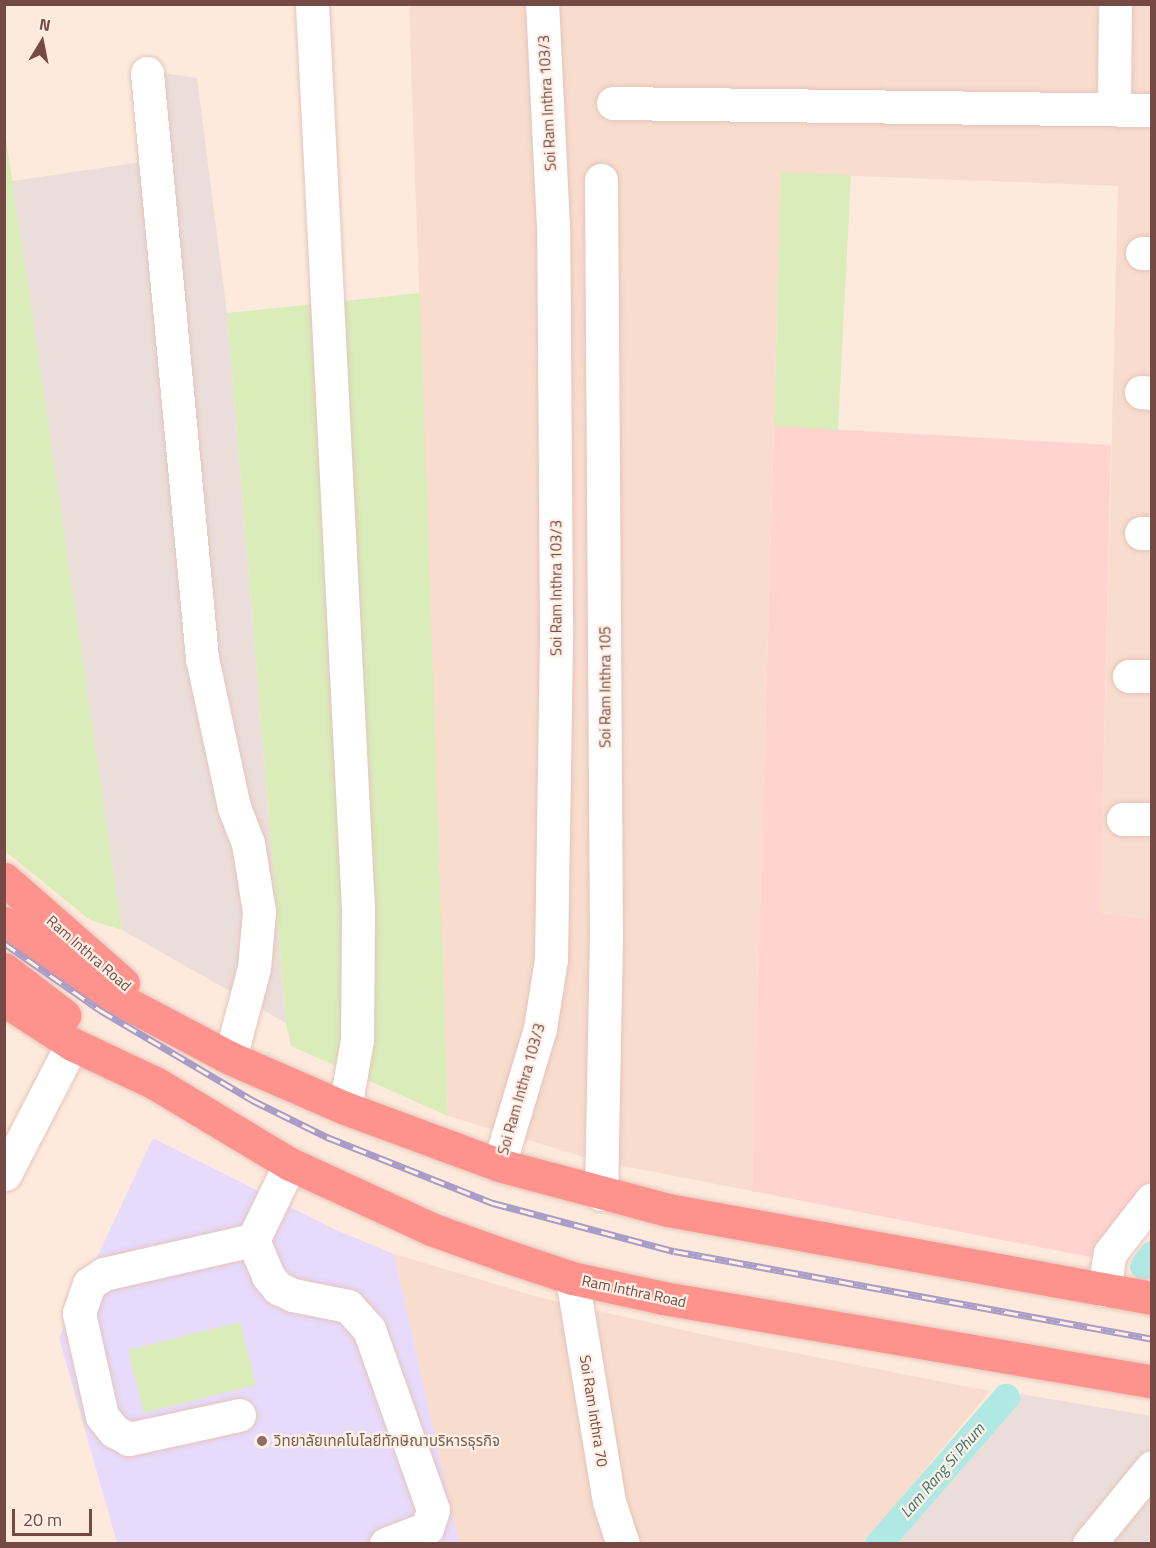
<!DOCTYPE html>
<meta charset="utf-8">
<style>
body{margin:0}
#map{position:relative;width:1156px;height:1548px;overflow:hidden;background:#feeadc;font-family:"Titillium Web","Noto Sans Thai",sans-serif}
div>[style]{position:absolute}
.residential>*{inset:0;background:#f8dccd}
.commercial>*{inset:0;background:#ffd3cf}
.industrial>*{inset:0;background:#ebdeda}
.education>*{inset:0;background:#e7dafa}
.green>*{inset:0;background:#d9ecba}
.canal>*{height:27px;margin:-13.5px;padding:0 13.5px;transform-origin:13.5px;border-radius:13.5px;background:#b0e8e4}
.roads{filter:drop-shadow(0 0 2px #e4c5bb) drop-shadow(0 0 2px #e4c5bb)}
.minor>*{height:33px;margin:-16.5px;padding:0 16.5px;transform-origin:16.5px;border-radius:16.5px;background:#fff}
.highway>*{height:33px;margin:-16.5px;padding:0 16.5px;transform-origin:16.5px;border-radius:16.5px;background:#fe928d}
.rail>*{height:7px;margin-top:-3.5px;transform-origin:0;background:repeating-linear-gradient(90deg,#ffefe4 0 14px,#a99cc7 0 28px);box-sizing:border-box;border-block:2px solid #a99cc7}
.dots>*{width:16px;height:16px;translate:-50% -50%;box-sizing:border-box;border:3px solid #ffefe4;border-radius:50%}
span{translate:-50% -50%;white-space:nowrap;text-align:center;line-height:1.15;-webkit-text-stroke:4.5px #ffefe4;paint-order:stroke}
.street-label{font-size:15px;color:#754a44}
.education-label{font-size:15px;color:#785e54}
.left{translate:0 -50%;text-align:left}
.water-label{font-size:16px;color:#347572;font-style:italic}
.frame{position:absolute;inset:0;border:6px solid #754a44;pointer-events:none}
.north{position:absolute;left:12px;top:12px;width:60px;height:60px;-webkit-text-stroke:4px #ffefe4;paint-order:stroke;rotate:10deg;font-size:16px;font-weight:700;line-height:24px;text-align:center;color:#754a44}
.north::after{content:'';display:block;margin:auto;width:21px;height:27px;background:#754a44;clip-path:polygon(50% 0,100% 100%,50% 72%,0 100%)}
.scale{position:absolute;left:12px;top:1509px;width:80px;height:27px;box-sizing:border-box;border:3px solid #754a44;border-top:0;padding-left:8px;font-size:18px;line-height:21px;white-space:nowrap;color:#754a44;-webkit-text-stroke:4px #ffefe4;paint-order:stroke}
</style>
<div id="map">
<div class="residential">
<i style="clip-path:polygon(409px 5px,1151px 5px,1151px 919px,1100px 913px,1118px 186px,781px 173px,752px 1191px,597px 1161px,448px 1116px)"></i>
<i style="clip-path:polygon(394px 1254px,542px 1298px,723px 1339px,990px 1391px,864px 1543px,459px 1543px)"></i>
</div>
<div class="commercial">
<i style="clip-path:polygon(774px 426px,1111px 445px,1100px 913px,1151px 919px,1151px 1180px,1090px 1257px,752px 1191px)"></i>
</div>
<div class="industrial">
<i style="clip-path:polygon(163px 73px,197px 78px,227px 313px,286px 1023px,122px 930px,12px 181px,169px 158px)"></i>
<i style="clip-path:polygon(1021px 1394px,1151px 1416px,1151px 1543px,893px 1544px)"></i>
</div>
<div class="education">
<i style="clip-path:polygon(153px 1138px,336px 1230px,394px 1254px,459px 1543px,117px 1543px,59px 1338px)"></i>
</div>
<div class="green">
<i style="clip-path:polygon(5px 132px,22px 244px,122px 930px,90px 920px,5px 851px)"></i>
<i style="clip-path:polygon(781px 172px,851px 175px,838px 430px,774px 426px)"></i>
<i style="clip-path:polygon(420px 293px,448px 1116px,291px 1046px,286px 1023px,227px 313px)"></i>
<i style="clip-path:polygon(240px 1322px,256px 1385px,144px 1413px,128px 1350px)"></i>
</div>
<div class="canal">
<i style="left:1143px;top:1266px;width:15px;rotate:-53deg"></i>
<i style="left:878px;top:1544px;width:195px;rotate:-49deg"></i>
</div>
<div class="roads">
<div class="minor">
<i style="left:312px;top:4px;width:906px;rotate:87.09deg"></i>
<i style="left:358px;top:909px;width:131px;rotate:90.4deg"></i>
<i style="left:357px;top:1040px;width:69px;rotate:100deg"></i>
<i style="left:147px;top:73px;width:588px;rotate:84.63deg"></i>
<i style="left:202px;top:658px;width:152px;rotate:77.9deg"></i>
<i style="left:234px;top:807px;width:39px;rotate:69deg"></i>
<i style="left:248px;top:843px;width:70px;rotate:80.9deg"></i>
<i style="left:259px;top:912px;width:56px;rotate:95.1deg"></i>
<i style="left:254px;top:968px;width:93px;rotate:104.9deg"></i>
<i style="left:613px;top:103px;width:539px;rotate:0.74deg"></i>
<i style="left:1114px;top:109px;width:105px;rotate:-89.5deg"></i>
<i style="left:601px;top:180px;width:756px;rotate:89.62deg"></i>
<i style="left:606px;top:936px;width:258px;rotate:91.1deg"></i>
<i style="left:1142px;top:253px;width:10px"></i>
<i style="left:1141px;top:392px;width:11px;rotate:5deg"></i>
<i style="left:1141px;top:533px;width:11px"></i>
<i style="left:1129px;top:676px;width:23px"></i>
<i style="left:1123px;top:819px;width:29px"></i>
<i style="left:290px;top:1164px;width:85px;rotate:116deg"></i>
<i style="left:253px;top:1240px;width:39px;rotate:67deg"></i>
<i style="left:268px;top:1276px;width:16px;rotate:50deg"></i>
<i style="left:278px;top:1288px;width:17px;rotate:25deg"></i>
<i style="left:293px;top:1295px;width:56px;rotate:11.3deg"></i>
<i style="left:348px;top:1306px;width:31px;rotate:48deg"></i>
<i style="left:369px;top:1329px;width:192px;rotate:70.5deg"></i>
<i style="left:433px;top:1510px;width:19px;rotate:108deg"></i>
<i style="left:427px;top:1528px;width:44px;rotate:158.7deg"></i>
<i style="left:499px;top:1165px;width:143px;rotate:-73.3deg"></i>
<i style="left:540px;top:1028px;width:70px;rotate:-80.9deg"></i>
<i style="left:551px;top:959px;width:333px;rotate:-89.1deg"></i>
<i style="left:556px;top:626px;width:399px;rotate:-90.4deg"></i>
<i style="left:553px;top:227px;width:223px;rotate:-92.8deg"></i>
<i style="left:5px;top:1174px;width:146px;rotate:-62.7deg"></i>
<i style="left:572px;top:1278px;width:227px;rotate:80.6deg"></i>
<i style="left:609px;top:1502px;width:44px;rotate:71.6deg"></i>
<i style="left:1104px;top:1290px;width:37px;rotate:-81deg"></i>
<i style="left:1110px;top:1253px;width:68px;rotate:-52.1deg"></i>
<i style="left:239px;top:1415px;width:113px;rotate:167.7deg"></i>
<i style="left:129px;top:1439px;width:17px;rotate:-152deg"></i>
<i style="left:114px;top:1431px;width:19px;rotate:-129deg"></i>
<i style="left:102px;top:1416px;width:106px;rotate:-102.6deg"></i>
<i style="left:79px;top:1313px;width:31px;rotate:-71deg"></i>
<i style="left:89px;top:1284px;width:18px;rotate:-34deg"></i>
<i style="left:104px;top:1274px;width:153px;rotate:-12.9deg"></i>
<i style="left:1089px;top:1544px;width:99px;rotate:-50.7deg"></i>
</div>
<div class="highway">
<i style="left:4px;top:879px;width:158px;rotate:41.2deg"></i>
<i style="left:4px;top:923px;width:129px;rotate:33.9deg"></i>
<i style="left:111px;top:995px;width:135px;rotate:27.9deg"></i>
<i style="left:230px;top:1058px;width:125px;rotate:23.5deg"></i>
<i style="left:345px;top:1108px;width:164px;rotate:20.3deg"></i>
<i style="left:499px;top:1165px;width:175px;rotate:14.9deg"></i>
<i style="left:668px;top:1210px;width:492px;rotate:10.3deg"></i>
<i style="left:4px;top:969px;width:76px;rotate:37.5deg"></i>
<i style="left:4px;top:1000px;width:81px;rotate:32.9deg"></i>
<i style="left:72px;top:1044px;width:92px;rotate:25.2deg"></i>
<i style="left:155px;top:1083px;width:157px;rotate:31deg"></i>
<i style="left:290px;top:1164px;width:155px;rotate:24.7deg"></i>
<i style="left:431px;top:1229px;width:80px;rotate:19.8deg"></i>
<i style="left:506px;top:1256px;width:70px;rotate:18.4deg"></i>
<i style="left:572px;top:1278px;width:93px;rotate:12.4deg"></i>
<i style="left:663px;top:1298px;width:496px;rotate:9.7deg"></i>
</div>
</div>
<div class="rail">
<i style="left:4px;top:943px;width:117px;rotate:34.9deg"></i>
<i style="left:100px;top:1010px;width:177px;rotate:30.6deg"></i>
<i style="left:252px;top:1100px;width:84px;rotate:26.3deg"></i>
<i style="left:327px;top:1137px;width:179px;rotate:21.7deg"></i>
<i style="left:493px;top:1203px;width:187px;rotate:14.9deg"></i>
<i style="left:674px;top:1251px;width:486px;rotate:10.4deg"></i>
</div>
<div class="dots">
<i style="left:262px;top:1441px;background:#8d6e63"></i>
</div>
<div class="street-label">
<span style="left:547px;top:103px;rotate:-93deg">Soi Ram Inthra 103/3</span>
<span style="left:556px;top:588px;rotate:-90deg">Soi Ram Inthra 103/3</span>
<span style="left:605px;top:687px;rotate:-90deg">Soi Ram Inthra 105</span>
<span style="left:89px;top:953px;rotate:41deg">Ram Inthra Road</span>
<span style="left:521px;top:1089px;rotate:-74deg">Soi Ram Inthra 103/3</span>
<span style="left:634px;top:1291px;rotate:12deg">Ram Inthra Road</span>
<span style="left:594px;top:1411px;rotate:81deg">Soi Ram Inthra 70</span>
</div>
<div class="education-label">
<span class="left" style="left:274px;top:1441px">วิทยาลัยเทคโนโลยีทักษิณาบริหารธุรกิจ</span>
</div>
<div class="water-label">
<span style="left:942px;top:1470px;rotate:-49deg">Lam Rang Si Phum</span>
</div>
<div class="frame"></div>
<div class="north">N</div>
<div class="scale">20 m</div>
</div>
